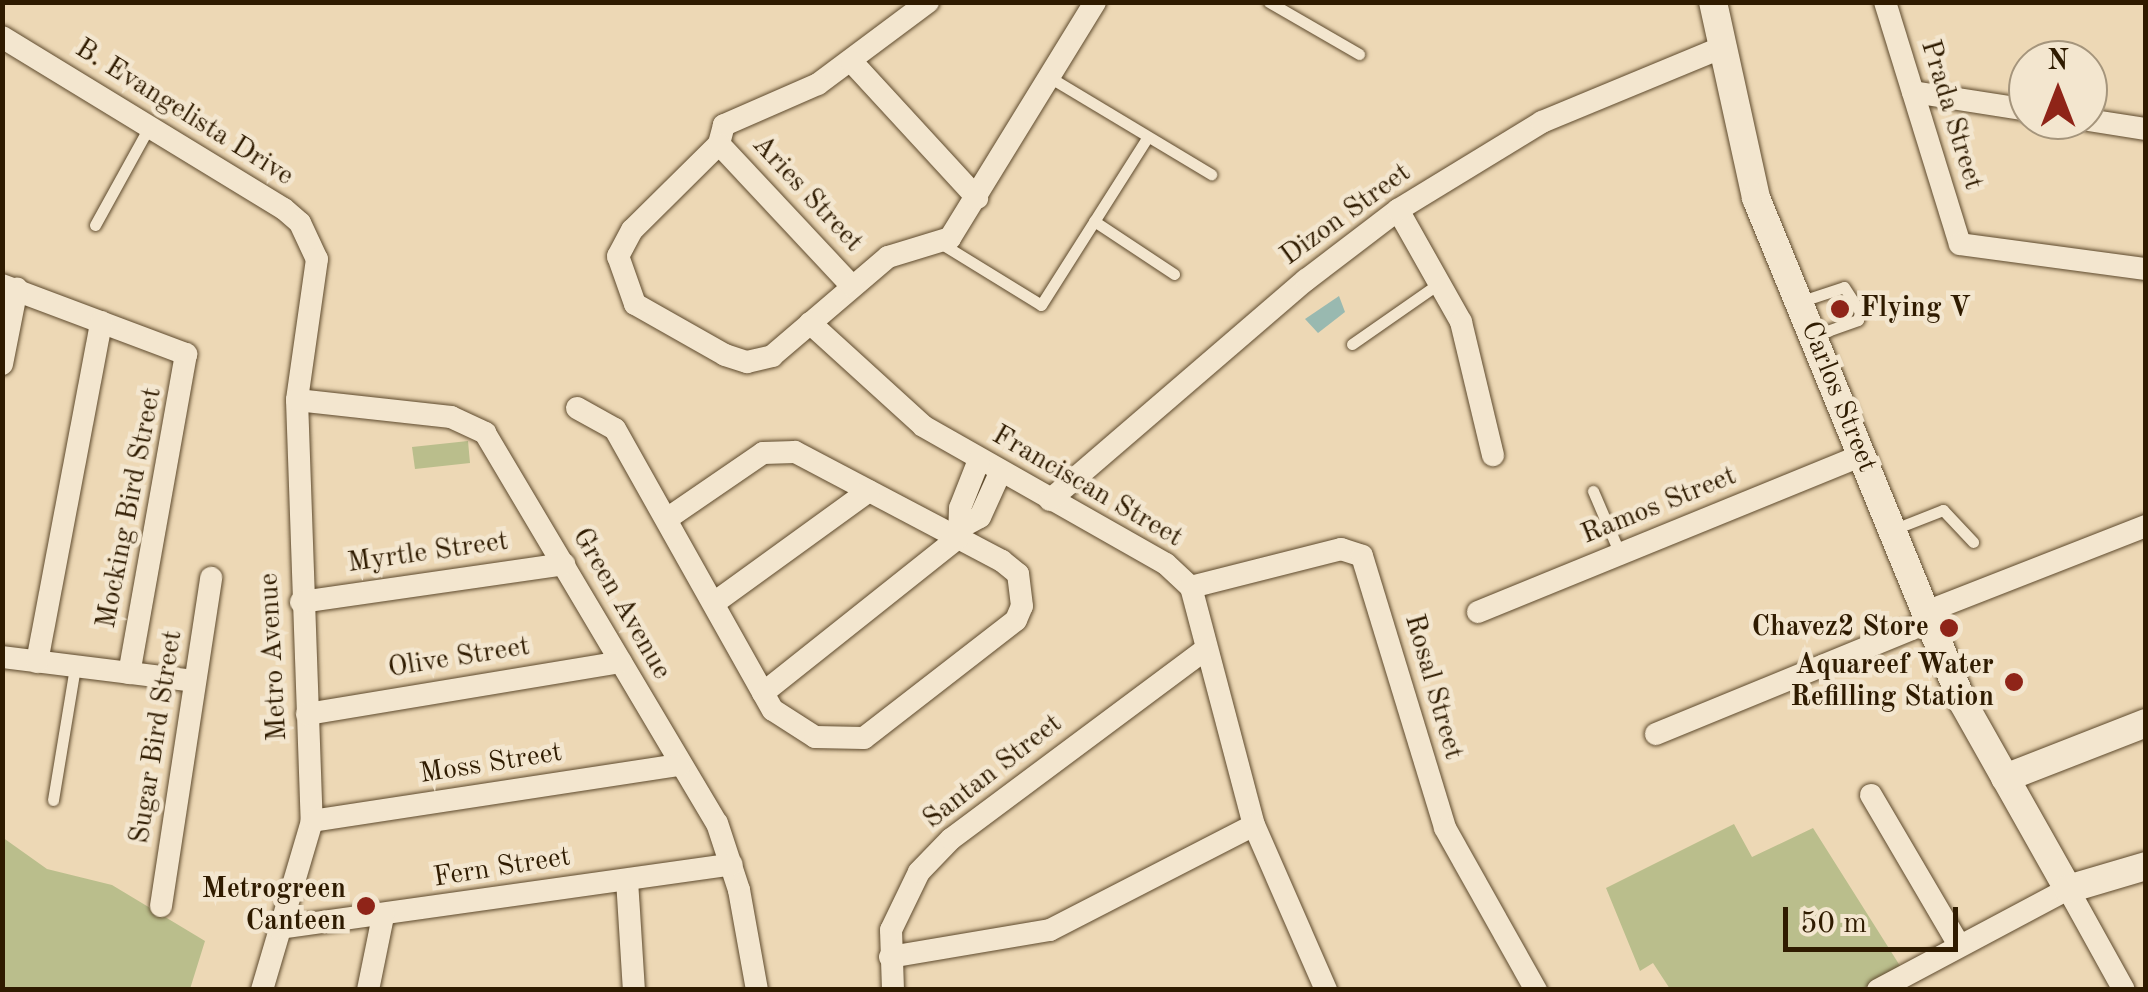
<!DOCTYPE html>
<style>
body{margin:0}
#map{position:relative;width:2148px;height:992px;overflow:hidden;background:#edd8b5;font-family:"Old Standard TT",serif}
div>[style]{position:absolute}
.green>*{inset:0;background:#babe8c}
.water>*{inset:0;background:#99b9b0}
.roads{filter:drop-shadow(0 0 2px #5e4a2d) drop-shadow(0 0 2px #5e4a2d)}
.service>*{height:11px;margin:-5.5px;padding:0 5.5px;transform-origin:5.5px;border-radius:5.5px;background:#f3e6cf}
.minor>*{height:22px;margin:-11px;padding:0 11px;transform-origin:11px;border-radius:11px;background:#f3e6cf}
.tertiary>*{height:28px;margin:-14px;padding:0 14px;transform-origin:14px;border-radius:14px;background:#f3e6cf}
.dots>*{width:28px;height:28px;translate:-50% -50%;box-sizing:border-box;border:5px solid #f3e6cf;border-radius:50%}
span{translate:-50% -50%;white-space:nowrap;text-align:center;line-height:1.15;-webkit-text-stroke:9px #f3e6cf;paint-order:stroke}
.street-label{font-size:28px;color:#2f1b00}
.poi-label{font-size:28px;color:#2f1b00;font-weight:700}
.left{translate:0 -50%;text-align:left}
.right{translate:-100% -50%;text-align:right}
.frame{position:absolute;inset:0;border:5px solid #2f1b00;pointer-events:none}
.north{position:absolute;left:2008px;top:40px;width:100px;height:100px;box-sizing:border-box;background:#f3e6cf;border:2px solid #a5957c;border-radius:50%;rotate:0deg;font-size:28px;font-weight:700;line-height:40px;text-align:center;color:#2f1b00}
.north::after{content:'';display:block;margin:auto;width:35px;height:45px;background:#8f2418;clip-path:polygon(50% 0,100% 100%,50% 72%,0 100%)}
.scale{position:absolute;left:1783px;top:907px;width:175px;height:45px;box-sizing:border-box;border:5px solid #2f1b00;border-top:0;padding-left:12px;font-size:30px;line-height:35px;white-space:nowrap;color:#2f1b00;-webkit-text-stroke:8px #f3e6cf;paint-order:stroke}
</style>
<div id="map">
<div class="green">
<i style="clip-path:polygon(468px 441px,470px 463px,415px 469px,412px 447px)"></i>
<i style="clip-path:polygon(1734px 824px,1752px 857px,1813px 828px,1902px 969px,1861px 989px,1670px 989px,1653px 963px,1640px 971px,1606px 888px)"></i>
<i style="clip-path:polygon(2px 837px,47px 869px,112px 885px,205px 941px,190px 989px,3px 989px)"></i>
</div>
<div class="water">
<i style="clip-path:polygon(1339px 296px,1345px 312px,1318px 333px,1305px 319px)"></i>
</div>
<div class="roads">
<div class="service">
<i style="left:1269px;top:2px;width:104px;rotate:30deg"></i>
<i style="left:1051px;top:78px;width:187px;rotate:31deg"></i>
<i style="left:1094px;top:221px;width:96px;rotate:33.5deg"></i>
<i style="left:95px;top:225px;width:112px;rotate:-61.1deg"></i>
<i style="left:942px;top:244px;width:116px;rotate:31.6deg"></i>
<i style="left:1041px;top:305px;width:198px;rotate:-57.6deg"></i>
<i style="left:1799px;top:302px;width:47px;rotate:-18.4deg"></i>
<i style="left:1844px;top:287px;width:30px;rotate:57deg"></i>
<i style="left:1860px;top:312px;width:8px;rotate:104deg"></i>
<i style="left:1858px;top:320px;width:48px;rotate:160.4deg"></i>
<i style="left:1352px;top:344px;width:105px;rotate:-34.9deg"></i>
<i style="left:1593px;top:491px;width:69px;rotate:66.8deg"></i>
<i style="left:1892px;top:530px;width:55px;rotate:-21.4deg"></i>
<i style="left:1943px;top:510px;width:44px;rotate:46.8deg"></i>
<i style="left:53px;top:800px;width:135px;rotate:-80.6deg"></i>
</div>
<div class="minor">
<i style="left:928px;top:2px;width:137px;rotate:143.3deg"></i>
<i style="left:818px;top:84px;width:103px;rotate:156.4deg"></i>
<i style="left:724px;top:125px;width:20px;rotate:105deg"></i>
<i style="left:719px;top:144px;width:122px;rotate:135.3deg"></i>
<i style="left:632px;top:230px;width:30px;rotate:118deg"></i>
<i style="left:618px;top:256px;width:51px;rotate:70.5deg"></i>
<i style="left:635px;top:304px;width:103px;rotate:29.5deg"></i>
<i style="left:725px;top:355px;width:23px;rotate:18deg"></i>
<i style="left:747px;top:362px;width:26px;rotate:-13deg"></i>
<i style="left:772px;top:356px;width:153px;rotate:-40.5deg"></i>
<i style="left:888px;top:257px;width:65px;rotate:-17deg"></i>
<i style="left:950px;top:238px;width:277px;rotate:-58.4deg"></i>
<i style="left:1885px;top:2px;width:253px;rotate:72.8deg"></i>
<i style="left:1960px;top:244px;width:188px;rotate:7.7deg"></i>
<i style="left:2px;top:37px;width:330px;rotate:31.4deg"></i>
<i style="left:284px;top:209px;width:21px;rotate:41deg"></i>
<i style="left:300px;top:223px;width:40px;rotate:65deg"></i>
<i style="left:317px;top:259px;width:142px;rotate:98.1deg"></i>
<i style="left:297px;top:400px;width:421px;rotate:88deg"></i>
<i style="left:312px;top:821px;width:176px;rotate:106.5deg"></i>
<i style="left:852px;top:62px;width:185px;rotate:47.4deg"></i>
<i style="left:1913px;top:92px;width:116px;rotate:8.9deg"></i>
<i style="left:2088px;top:120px;width:59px;rotate:8.8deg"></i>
<i style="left:719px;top:144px;width:195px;rotate:46.9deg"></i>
<i style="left:1398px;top:210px;width:129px;rotate:60.6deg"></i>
<i style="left:1461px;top:322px;width:137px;rotate:76.5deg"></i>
<i style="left:2px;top:285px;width:197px;rotate:20.6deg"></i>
<i style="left:186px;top:354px;width:324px;rotate:100.1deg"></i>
<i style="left:810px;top:323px;width:153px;rotate:42.3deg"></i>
<i style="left:923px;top:426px;width:279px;rotate:29.6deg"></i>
<i style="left:1166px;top:564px;width:34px;rotate:43deg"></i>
<i style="left:1191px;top:587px;width:246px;rotate:75.2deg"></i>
<i style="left:1254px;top:825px;width:180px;rotate:66.4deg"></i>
<i style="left:2px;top:364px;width:77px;rotate:-78.8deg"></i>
<i style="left:297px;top:400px;width:155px;rotate:6.3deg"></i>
<i style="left:451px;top:417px;width:38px;rotate:25deg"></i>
<i style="left:485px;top:433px;width:454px;rotate:59.3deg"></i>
<i style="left:717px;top:823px;width:71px;rotate:71.8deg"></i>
<i style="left:739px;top:890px;width:102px;rotate:79.8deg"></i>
<i style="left:577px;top:408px;width:43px;rotate:28.9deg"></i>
<i style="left:615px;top:429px;width:322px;rotate:60.7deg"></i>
<i style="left:773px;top:710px;width:50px;rotate:32.7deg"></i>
<i style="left:815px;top:737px;width:49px;rotate:1.2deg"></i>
<i style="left:864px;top:738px;width:192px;rotate:-37.8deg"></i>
<i style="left:1016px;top:620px;width:15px;rotate:-67deg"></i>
<i style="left:1022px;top:606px;width:32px;rotate:-97deg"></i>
<i style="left:1018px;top:574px;width:21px;rotate:-141deg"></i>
<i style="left:1002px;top:561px;width:234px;rotate:-152.2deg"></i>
<i style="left:795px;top:452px;width:32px;rotate:178deg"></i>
<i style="left:763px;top:453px;width:115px;rotate:145.6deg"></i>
<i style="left:1050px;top:500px;width:338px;rotate:-40.7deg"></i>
<i style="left:1306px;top:280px;width:116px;rotate:-37.3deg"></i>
<i style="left:1398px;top:210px;width:169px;rotate:-31.4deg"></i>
<i style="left:1542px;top:122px;width:196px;rotate:-22.5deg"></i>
<i style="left:963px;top:526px;width:19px;rotate:-28deg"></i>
<i style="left:980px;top:517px;width:48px;rotate:-65.6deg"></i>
<i style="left:1191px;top:587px;width:155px;rotate:-14.2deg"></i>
<i style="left:1341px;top:549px;width:22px;rotate:18deg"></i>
<i style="left:1362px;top:556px;width:284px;rotate:73deg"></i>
<i style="left:1445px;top:828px;width:186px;rotate:60.7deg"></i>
<i style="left:301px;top:602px;width:266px;rotate:-8.2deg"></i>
<i style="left:714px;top:603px;width:191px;rotate:-35.9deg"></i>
<i style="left:1478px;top:612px;width:415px;rotate:-22.2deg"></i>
<i style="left:1926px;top:612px;width:236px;rotate:-21.4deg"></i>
<i style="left:2px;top:657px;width:194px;rotate:7.1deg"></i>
<i style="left:37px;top:662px;width:346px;rotate:-79.3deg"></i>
<i style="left:763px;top:693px;width:251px;rotate:-38.5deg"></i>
<i style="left:959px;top:537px;width:29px;rotate:-88deg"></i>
<i style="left:960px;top:508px;width:52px;rotate:-68.4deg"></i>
<i style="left:307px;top:714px;width:318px;rotate:-9.4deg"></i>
<i style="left:1656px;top:734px;width:295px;rotate:-22.3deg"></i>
<i style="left:1871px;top:795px;width:174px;rotate:59.6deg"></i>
<i style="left:312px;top:821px;width:372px;rotate:-8.7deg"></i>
<i style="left:627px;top:880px;width:110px;rotate:86.4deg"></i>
<i style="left:161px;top:906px;width:332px;rotate:-81.3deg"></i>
<i style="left:279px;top:928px;width:457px;rotate:-8deg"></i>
<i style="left:890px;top:957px;width:162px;rotate:-9.6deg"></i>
<i style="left:1050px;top:930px;width:229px;rotate:-27.2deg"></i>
<i style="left:368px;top:990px;width:76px;rotate:-78.5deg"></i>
<i style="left:893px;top:990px;width:60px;rotate:-91.9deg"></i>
<i style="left:891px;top:930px;width:64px;rotate:-64.2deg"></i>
<i style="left:919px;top:872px;width:46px;rotate:-45.9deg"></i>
<i style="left:951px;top:839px;width:318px;rotate:-36.7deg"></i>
<i style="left:1878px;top:990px;width:215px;rotate:-28deg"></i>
<i style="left:2068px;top:889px;width:115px;rotate:61deg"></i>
</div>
<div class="tertiary">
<i style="left:1713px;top:2px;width:201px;rotate:77.6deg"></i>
<i style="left:1756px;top:198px;width:544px;rotate:67.73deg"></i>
<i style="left:1962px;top:701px;width:216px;rotate:60.6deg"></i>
<i style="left:2068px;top:889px;width:81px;rotate:-16.4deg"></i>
<i style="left:2005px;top:778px;width:151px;rotate:-21.3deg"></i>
</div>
</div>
<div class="dots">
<i style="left:1840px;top:309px;background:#8f2418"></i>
<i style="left:1949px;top:628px;background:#8f2418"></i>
<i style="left:2014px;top:682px;background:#8f2418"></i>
<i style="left:366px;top:906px;background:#8f2418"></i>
</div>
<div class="street-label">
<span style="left:184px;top:113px;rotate:32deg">B. Evangelista Drive</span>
<span style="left:1951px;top:115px;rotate:73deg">Prada Street</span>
<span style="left:807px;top:194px;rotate:47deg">Aries Street</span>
<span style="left:1346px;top:215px;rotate:-36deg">Dizon Street</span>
<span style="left:1838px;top:397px;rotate:68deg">Carlos Street</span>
<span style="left:1087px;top:487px;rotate:30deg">Franciscan Street</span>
<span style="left:1659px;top:506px;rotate:-22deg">Ramos Street</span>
<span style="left:130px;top:508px;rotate:-79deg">Mocking Bird Street</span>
<span style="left:428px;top:553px;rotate:-8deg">Myrtle Street</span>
<span style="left:621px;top:604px;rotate:60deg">Green Avenue</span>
<span style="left:274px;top:657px;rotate:-93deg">Metro Avenue</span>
<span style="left:459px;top:658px;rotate:-9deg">Olive Street</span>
<span style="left:1433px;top:687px;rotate:74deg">Rosal Street</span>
<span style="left:157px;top:737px;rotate:-81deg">Sugar Bird Street</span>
<span style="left:491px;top:764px;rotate:-9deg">Moss Street</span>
<span style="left:993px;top:772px;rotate:-38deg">Santan Street</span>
<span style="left:502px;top:868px;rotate:-9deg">Fern Street</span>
</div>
<div class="poi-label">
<span class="left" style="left:1860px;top:309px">Flying V</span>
<span class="right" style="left:1929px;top:628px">Chavez2 Store</span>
<span class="right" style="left:1994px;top:682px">Aquareef Water<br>Refilling Station</span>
<span class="right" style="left:346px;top:906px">Metrogreen<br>Canteen</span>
</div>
<div class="frame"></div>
<div class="north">N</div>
<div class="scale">50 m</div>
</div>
